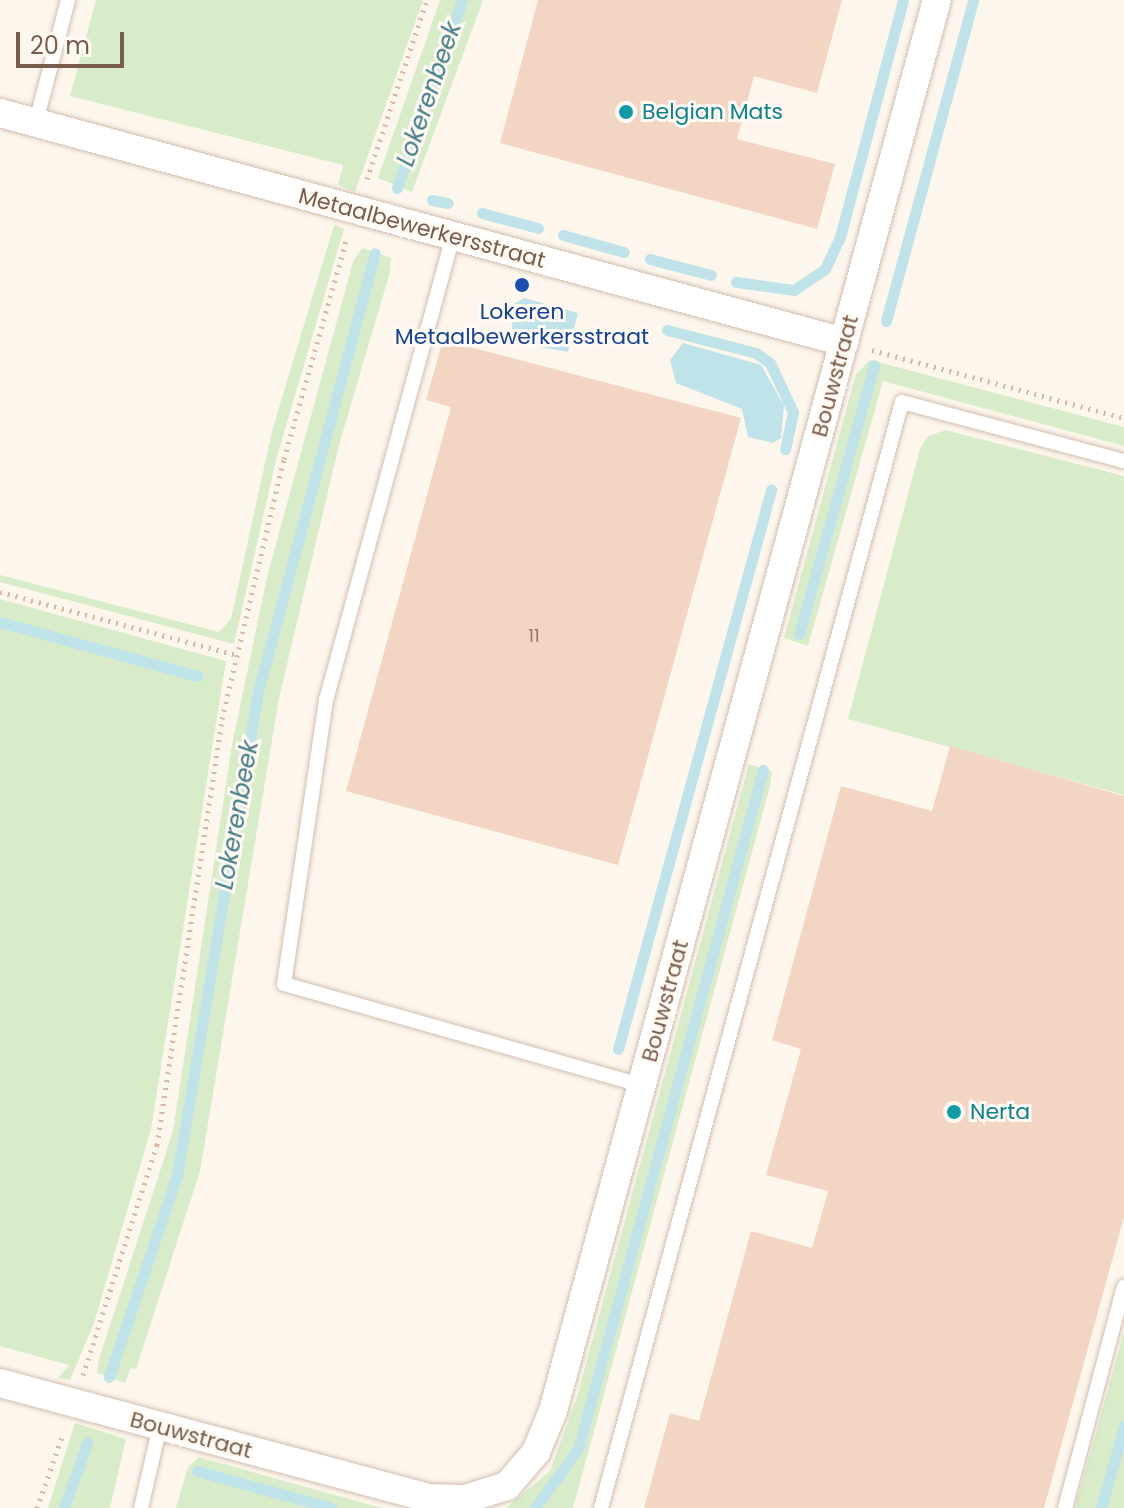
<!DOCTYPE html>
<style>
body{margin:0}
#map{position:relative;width:1124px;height:1508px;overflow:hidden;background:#fdf6ec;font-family:Poppins,sans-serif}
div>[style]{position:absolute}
.green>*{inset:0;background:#d8ecc9}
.water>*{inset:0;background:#bfe3e8}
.stream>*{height:11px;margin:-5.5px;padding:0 5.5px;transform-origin:5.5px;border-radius:5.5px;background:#bfe3e8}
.building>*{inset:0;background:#f3d5c3}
.path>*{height:5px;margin-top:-2.5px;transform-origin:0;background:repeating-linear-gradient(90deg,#d9b8a5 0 2px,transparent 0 8px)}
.roads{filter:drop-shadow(0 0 2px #d1beb0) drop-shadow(0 0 2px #d1beb0)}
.service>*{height:14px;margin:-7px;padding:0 7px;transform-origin:7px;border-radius:7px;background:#fff}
.minor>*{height:28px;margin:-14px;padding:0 14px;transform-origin:14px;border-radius:14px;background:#fff}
.dots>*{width:22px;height:22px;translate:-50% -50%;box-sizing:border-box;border:4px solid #fffaf3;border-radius:50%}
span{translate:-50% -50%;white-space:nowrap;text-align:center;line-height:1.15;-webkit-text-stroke:6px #fffaf3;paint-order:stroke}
.number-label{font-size:18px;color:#987a6a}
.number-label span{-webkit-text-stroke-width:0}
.culture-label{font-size:22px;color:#0d838f}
.left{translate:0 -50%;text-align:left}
.street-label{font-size:22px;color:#7a5c4d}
.transit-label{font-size:22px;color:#164399}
.water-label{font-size:24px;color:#437c86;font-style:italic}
.scale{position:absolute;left:16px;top:32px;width:108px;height:36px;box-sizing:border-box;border:4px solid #7a5c4d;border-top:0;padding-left:10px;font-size:24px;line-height:28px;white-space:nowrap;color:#7a5c4d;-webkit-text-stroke:6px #fffaf3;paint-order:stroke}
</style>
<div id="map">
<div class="green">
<i style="clip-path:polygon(96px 0,423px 0,355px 192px,338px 185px,343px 165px,70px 96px)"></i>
<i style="clip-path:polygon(440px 0,483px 0,412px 192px,378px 178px)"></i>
<i style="clip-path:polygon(334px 225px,344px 229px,276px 460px,234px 644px,0 582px,0 575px,219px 632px,231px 619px,272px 431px)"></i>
<i style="clip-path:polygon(362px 248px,391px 258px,390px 272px,339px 445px,279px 698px,200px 1171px,136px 1369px,131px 1368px,125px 1383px,97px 1373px,99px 1359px,173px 1131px,232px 745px,267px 577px,353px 262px)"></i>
<i style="clip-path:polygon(870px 360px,1124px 427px,1124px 446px,883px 381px,808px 646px,784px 638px,856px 374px)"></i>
<i style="clip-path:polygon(945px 430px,1124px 476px,1124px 795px,848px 719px,920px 449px,928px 436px)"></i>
<i style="clip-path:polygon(0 599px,226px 661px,151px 1129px,94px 1323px,70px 1380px,58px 1378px,69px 1365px,0 1346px)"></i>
<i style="clip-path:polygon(749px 764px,772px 772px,770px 786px,573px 1508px,506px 1508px,550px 1471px,577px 1397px)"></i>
<i style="clip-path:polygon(1124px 1332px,1124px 1508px,1075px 1508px,1117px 1357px)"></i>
<i style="clip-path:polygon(75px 1423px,126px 1439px,110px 1508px,48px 1508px)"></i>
<i style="clip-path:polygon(199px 1457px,324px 1492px,382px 1508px,176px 1508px,188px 1467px)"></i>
</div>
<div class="water">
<i style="clip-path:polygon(524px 298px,578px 313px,568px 352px,511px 342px,514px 304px)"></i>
<i style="clip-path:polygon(683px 343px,761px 365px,784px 406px,781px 438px,773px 443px,748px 437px,742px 409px,676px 383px,670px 360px)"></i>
</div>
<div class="stream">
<i style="left:397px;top:188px;width:199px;rotate:-70.9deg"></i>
<i style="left:432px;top:200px;width:16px;rotate:11deg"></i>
<i style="left:482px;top:213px;width:58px;rotate:15deg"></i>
<i style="left:563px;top:235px;width:63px;rotate:15.6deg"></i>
<i style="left:650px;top:259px;width:63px;rotate:14.7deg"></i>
<i style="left:736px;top:282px;width:59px;rotate:7.9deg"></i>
<i style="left:794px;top:290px;width:37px;rotate:-34deg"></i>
<i style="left:825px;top:269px;width:35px;rotate:-65deg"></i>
<i style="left:840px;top:237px;width:245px;rotate:-75.1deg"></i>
<i style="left:886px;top:321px;width:333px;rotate:-74.8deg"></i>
<i style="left:667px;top:330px;width:92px;rotate:14.5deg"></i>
<i style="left:756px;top:353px;width:17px;rotate:36deg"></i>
<i style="left:770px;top:363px;width:54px;rotate:64.9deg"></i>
<i style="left:793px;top:412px;width:38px;rotate:102deg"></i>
<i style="left:0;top:622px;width:205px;rotate:15.3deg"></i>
<i style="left:799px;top:634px;width:279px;rotate:-74.4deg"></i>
<i style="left:618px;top:1049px;width:580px;rotate:-74.69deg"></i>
<i style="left:109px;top:1377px;width:213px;rotate:-71.4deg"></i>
<i style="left:177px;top:1175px;width:490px;rotate:-80.5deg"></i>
<i style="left:258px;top:692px;width:454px;rotate:-75.1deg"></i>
<i style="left:197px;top:1471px;width:139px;rotate:15.4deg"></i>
<i style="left:64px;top:1508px;width:69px;rotate:-70.5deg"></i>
<i style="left:535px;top:1508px;width:73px;rotate:-53.9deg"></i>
<i style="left:578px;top:1449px;width:704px;rotate:-74.76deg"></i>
<i style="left:1101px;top:1508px;width:85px;rotate:-74.3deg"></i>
</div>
<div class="building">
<i style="clip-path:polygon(538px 0,842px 0,817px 93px,754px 76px,737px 139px,835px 164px,817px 229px,500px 143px)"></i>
<i style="clip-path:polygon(443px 340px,741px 418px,618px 865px,346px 791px,451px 407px,426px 400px)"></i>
<i style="clip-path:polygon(950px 746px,1124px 796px,1124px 1217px,1044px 1508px,644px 1508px,670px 1413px,699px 1421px,751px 1231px,812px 1248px,828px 1191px,766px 1175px,801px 1049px,772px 1040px,841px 786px,932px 811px)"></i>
</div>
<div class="path">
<i style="left:367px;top:179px;width:189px;rotate:-71.5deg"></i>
<i style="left:872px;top:350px;width:261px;rotate:15.1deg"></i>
<i style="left:0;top:592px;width:245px;rotate:14.9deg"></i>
<i style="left:83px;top:1375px;width:242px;rotate:-72.2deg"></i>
<i style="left:157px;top:1145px;width:431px;rotate:-81.3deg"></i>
<i style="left:222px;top:719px;width:267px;rotate:-76.6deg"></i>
<i style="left:284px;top:459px;width:230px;rotate:-74.1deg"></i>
<i style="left:37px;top:1508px;width:78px;rotate:-70.6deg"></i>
</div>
<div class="roads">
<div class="service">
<i style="left:36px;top:122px;width:126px;rotate:-75.3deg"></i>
<i style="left:453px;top:236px;width:481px;rotate:105.3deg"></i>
<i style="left:326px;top:700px;width:287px;rotate:98.4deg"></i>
<i style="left:284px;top:984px;width:372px;rotate:15.8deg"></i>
<i style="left:141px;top:1508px;width:84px;rotate:-77deg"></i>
<i style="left:601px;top:1508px;width:1146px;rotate:-74.78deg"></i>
<i style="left:902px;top:402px;width:230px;rotate:14.9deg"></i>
<i style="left:1065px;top:1508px;width:229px;rotate:-75.1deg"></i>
</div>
<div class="minor">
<i style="left:0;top:113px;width:875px;rotate:15.18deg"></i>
<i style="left:0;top:1383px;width:444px;rotate:15deg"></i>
<i style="left:429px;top:1498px;width:36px;rotate:2deg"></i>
<i style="left:465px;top:1499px;width:44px;rotate:-17.2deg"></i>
<i style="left:507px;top:1486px;width:45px;rotate:-49.5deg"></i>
<i style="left:536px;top:1452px;width:44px;rotate:-67.5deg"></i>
<i style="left:553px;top:1411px;width:1462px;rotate:-74.78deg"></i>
</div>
</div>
<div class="dots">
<i style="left:626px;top:112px;background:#0f9aa8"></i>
<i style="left:522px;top:285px;background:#1a4fb4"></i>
<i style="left:954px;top:1112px;background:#0f9aa8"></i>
</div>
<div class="number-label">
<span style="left:534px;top:636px">11</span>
</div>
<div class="culture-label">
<span class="left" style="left:642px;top:112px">Belgian Mats</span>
<span class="left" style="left:970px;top:1112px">Nerta</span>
</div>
<div class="street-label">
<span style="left:422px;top:228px;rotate:15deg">Metaalbewerkersstraat</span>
<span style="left:835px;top:376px;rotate:-75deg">Bouwstraat</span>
<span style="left:665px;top:1001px;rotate:-75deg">Bouwstraat</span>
<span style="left:191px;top:1435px;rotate:15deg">Bouwstraat</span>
</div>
<div class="transit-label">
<span style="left:522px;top:324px">Lokeren<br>Metaalbewerkersstraat</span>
</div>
<div class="water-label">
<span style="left:429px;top:94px;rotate:-71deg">Lokerenbeek</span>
<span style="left:237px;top:815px;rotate:-80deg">Lokerenbeek</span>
</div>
<div class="scale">20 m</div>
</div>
